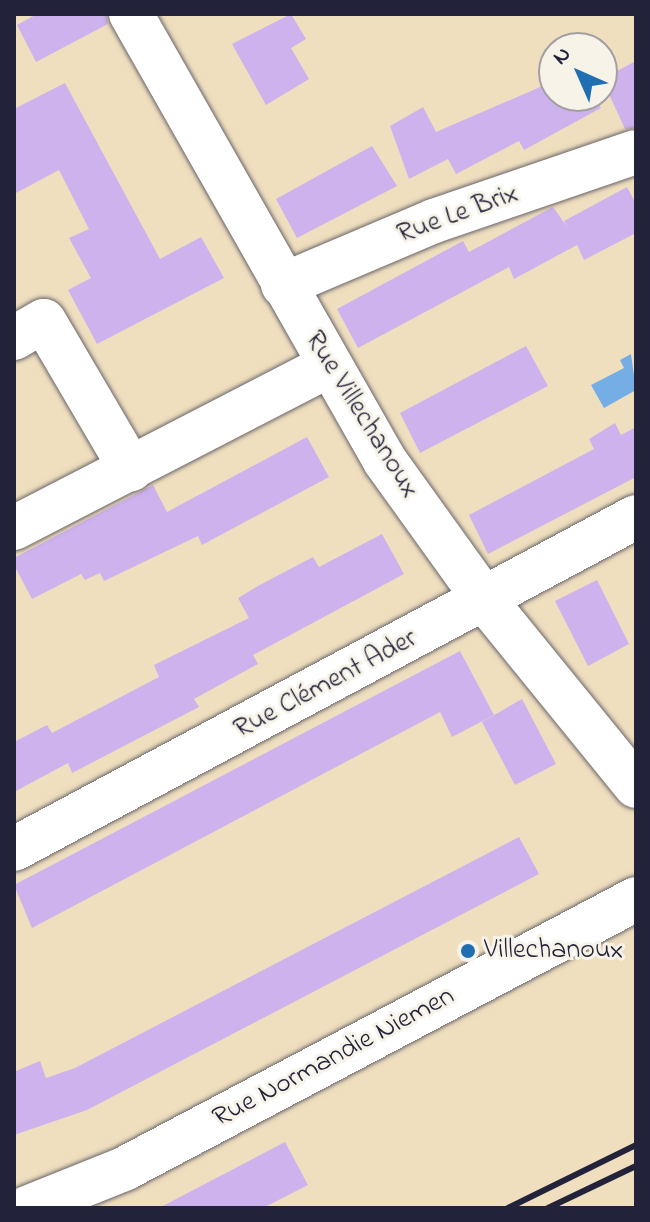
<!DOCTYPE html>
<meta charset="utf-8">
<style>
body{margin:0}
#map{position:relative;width:650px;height:1222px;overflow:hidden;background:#efdfbf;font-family:"Indie Flower",sans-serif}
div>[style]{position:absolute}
.water>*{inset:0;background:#75aee5}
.building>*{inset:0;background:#cdb2ee}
.roads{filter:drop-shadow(0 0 2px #6a6469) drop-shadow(0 0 2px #6a6469)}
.minor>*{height:44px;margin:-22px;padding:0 22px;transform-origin:22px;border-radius:22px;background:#fff}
.rail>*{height:6px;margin:-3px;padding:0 3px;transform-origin:3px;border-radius:3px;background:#22223b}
.dots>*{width:22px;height:22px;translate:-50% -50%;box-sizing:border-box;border:4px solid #f7f3e8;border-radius:50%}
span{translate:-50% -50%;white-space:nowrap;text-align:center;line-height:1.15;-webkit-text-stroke:6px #f7f3e8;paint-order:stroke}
.street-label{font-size:28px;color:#22223b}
.poi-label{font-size:28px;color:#22223b}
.left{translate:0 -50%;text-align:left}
.frame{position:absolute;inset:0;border:16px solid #22223b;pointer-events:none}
.north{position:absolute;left:538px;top:32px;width:80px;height:80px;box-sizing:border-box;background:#f7f3e8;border:2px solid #a29fa3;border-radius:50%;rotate:315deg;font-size:22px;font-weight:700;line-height:32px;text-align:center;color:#22223b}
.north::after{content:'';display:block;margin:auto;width:28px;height:36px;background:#1f6fb2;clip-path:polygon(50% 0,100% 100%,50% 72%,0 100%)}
</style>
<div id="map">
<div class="water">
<i style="clip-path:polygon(631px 354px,636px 390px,604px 408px,591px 385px,624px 368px,620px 360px)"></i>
</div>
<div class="building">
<i style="clip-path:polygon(37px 14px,106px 14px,108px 24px,36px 62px,17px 25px)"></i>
<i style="clip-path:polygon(291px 14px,306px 39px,291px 48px,309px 79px,266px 105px,232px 44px)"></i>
<i style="clip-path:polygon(636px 61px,636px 128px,625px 129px,602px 79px)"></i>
<i style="clip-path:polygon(554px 81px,554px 96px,594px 96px,601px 108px,524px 150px,519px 141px,456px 174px,448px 159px,409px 179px,390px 126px,423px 107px,436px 132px)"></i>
<i style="clip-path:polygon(65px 83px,160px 259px,201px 237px,224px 278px,97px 344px,68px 290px,91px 278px,69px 238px,89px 229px,59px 170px,14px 194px,14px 109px)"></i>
<i style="clip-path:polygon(372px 146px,397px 186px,297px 238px,276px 199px)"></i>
<i style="clip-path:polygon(627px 187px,636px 204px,636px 233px,584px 260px,577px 245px,514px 279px,509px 267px,358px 348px,337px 309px,463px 241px,469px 252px,553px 207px,568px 228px,564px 221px)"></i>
<i style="clip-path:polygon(526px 346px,548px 386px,420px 453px,400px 413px)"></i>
<i style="clip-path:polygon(615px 423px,621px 435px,636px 427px,636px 477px,488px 554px,469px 515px,594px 449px,589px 439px)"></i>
<i style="clip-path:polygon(307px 437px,329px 477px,202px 545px,198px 536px,104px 581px,100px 573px,85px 580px,81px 574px,32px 599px,14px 565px,14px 558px,153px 485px,167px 512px)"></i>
<i style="clip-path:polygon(382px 534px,404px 574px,253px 655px,258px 664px,194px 699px,199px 707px,72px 773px,68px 763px,14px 792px,14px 742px,47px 725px,52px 733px,159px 677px,154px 665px,249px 618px,238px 598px,258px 586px,313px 557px,319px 567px)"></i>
<i style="clip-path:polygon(597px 580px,629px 644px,588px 666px,555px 601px)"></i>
<i style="clip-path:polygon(460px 651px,494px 715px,452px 737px,440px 712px,32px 928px,14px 885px)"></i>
<i style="clip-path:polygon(522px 699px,556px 764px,515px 785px,482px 722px)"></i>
<i style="clip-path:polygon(519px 837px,539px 874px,87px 1110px,14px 1135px,16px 1071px,40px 1061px,46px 1078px,75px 1068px)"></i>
<i style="clip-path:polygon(285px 1142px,308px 1185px,263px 1208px,159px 1208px)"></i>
</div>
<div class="roads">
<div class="minor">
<i style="left:131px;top:14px;width:514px;rotate:60.39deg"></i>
<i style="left:385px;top:461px;width:170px;rotate:54.3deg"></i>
<i style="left:484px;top:599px;width:241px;rotate:50.9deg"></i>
<i style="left:283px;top:285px;width:164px;rotate:-23deg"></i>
<i style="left:434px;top:221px;width:213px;rotate:-18.9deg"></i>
<i style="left:14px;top:338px;width:34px;rotate:-30deg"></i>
<i style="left:44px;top:321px;width:172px;rotate:59.6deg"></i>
<i style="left:14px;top:528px;width:351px;rotate:-27.3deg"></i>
<i style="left:14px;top:849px;width:705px;rotate:-28.09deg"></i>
<i style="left:27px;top:1208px;width:105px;rotate:-21.9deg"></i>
<i style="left:124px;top:1169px;width:579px;rotate:-27.8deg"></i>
</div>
</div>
<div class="rail">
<i style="left:508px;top:1208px;width:143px;rotate:-26.2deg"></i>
<i style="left:548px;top:1208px;width:98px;rotate:-25.5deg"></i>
</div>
<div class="dots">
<i style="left:468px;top:951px;background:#1f6fb2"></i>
</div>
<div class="street-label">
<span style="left:458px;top:215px;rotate:-20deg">Rue Le Brix</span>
<span style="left:361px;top:415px;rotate:58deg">Rue Villechanoux</span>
<span style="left:326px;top:685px;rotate:-28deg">Rue Clément Ader</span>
<span style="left:334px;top:1058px;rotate:-28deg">Rue Normandie Niemen</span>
</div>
<div class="poi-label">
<span class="left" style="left:484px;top:951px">Villechanoux</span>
</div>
<div class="frame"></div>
<div class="north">N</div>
</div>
